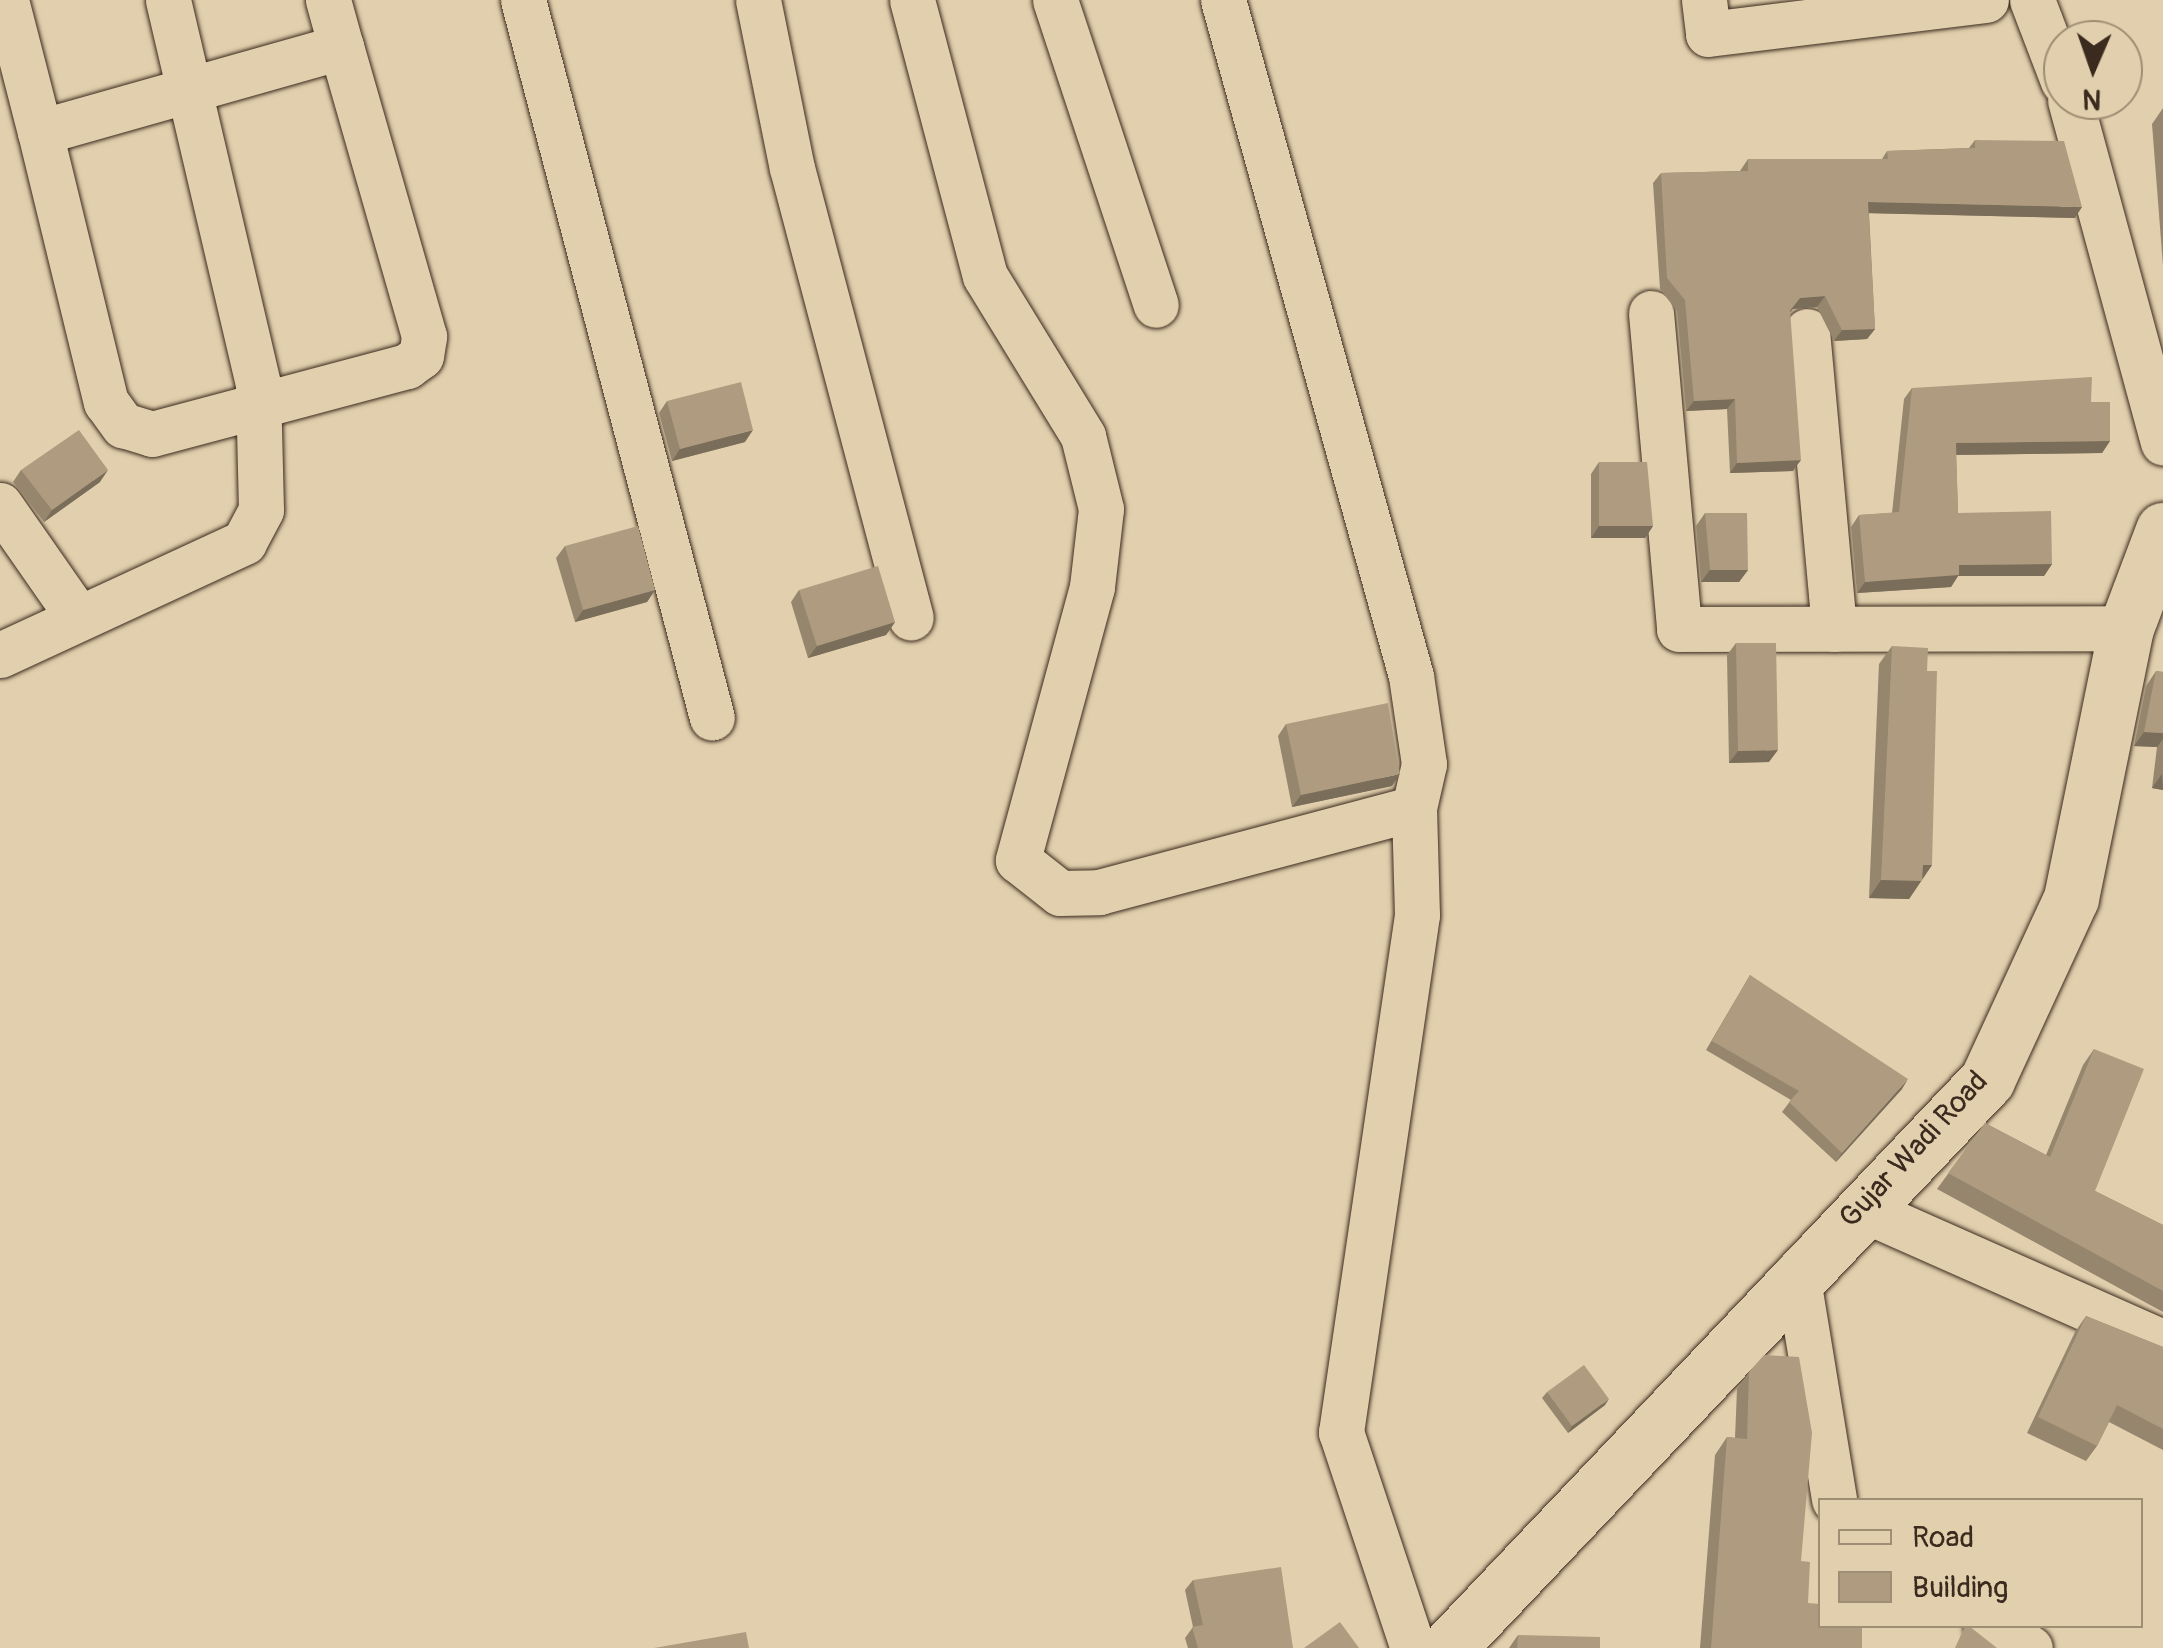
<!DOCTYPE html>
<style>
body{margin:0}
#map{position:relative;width:2163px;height:1648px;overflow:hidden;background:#e2cfad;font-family:Pangolin,sans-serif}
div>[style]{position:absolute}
.roads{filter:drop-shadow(0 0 2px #3b2a1e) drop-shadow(0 0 2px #3b2a1e)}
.minor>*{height:45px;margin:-22.5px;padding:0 22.5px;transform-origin:22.5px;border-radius:22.5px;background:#e2cfad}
.tertiary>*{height:55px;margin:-27.5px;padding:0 27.5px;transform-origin:27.5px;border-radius:27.5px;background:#e2cfad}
.wall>*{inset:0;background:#96866e}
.shaded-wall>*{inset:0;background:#7a6d5a}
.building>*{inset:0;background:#af9c80}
span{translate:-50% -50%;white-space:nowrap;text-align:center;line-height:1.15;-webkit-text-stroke:10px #e2cfad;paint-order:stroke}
.street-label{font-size:30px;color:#3b2a1e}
.legend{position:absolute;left:1818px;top:1498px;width:325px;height:130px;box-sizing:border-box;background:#e2cfad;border:2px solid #9f8d74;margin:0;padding:12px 18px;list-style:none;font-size:30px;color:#3b2a1e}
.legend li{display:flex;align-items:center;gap:20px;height:50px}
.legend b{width:50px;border:2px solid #9f8d74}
.north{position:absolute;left:2043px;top:20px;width:100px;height:100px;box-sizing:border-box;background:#e2cfad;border:2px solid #9f8d74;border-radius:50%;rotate:182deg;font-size:28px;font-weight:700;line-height:40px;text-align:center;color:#3b2a1e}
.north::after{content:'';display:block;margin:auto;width:35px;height:45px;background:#3b2a1e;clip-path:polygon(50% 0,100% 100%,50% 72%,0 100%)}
</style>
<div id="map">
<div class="roads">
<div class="minor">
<i style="left:6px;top:0;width:136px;rotate:75.6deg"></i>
<i style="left:40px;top:132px;width:313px;rotate:-15.8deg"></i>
<i style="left:341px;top:47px;width:49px;rotate:-105.5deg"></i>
<i style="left:523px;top:0;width:742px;rotate:75.25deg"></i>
<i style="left:758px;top:0;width:171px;rotate:78.6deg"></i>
<i style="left:792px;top:168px;width:465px;rotate:75.2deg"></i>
<i style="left:912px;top:0;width:285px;rotate:75.2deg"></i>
<i style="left:985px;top:276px;width:188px;rotate:58.5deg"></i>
<i style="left:1083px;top:436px;width:75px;rotate:76.1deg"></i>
<i style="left:1101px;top:509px;width:79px;rotate:96.6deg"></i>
<i style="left:1092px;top:587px;width:283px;rotate:105.2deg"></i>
<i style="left:1018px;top:860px;width:53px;rotate:38.2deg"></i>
<i style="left:1060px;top:893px;width:39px;rotate:-1deg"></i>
<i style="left:1099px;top:892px;width:326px;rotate:-14.9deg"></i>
<i style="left:1414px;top:808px;width:107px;rotate:88.4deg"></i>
<i style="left:1417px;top:915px;width:523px;rotate:98.36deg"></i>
<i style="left:1341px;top:1432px;width:228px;rotate:71.6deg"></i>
<i style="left:1055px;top:0;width:321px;rotate:71.7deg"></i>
<i style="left:1223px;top:0;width:702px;rotate:74.46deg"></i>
<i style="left:1411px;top:676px;width:89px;rotate:81.6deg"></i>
<i style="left:1424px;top:764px;width:45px;rotate:102.8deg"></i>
<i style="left:1704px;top:0;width:34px;rotate:83deg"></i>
<i style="left:1708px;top:34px;width:280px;rotate:-7deg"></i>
<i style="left:2032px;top:0;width:87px;rotate:69.1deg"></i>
<i style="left:2070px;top:100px;width:355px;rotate:74.8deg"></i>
<i style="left:40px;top:132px;width:278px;rotate:76.3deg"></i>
<i style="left:106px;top:402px;width:29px;rotate:54deg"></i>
<i style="left:123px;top:425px;width:30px;rotate:17deg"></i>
<i style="left:152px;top:434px;width:264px;rotate:-14.9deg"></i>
<i style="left:407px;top:366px;width:17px;rotate:-36deg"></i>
<i style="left:421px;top:356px;width:20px;rotate:-81deg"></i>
<i style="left:424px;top:336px;width:301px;rotate:-106deg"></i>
<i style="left:1651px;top:313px;width:317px;rotate:84.9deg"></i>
<i style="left:1679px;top:629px;width:447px;rotate:-0.1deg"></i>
<i style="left:1807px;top:331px;width:299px;rotate:84.8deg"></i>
<i style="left:0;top:505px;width:136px;rotate:55.1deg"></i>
<i style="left:0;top:655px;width:269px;rotate:-24.8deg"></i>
<i style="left:244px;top:542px;width:36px;rotate:-62deg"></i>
<i style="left:261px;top:510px;width:126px;rotate:-91.4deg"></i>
<i style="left:258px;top:384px;width:394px;rotate:-103.2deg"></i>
<i style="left:1860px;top:1208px;width:331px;rotate:23.9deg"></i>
<i style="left:1797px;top:1273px;width:230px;rotate:80.7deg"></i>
<i style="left:1986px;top:1626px;width:49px;rotate:26.6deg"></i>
</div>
<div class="tertiary">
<i style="left:1448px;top:1648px;width:783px;rotate:-46.5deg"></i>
<i style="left:1987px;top:1080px;width:200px;rotate:-65.2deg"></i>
<i style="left:2071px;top:898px;width:276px;rotate:-78.5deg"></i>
<i style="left:2126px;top:628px;width:105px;rotate:-69.3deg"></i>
</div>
</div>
<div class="wall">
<i style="clip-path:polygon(2163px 108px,2163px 266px,2152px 124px)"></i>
<i style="clip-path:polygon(1975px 140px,2075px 218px,1869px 213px,1875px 329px,1867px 339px,1834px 341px,1817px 307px,1793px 309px,1790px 312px,1793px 471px,1730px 473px,1727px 409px,1686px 411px,1677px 311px,1660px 289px,1653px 183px,1661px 173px,1740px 171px,1748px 159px,1882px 159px,1887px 151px,1969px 148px)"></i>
<i style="clip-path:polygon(1912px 388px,2091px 402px,2110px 441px,2102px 453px,1956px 455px,1958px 513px,2052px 564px,2044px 576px,1958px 576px,1951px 587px,1857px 593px,1851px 527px,1859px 515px,1892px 513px,1904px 399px)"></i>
<i style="clip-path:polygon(667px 401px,745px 442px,672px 461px,659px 413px)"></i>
<i style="clip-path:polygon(1599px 462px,1653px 526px,1645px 538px,1591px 538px,1591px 474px)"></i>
<i style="clip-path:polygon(21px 470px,100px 482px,44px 522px,13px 482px)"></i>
<i style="clip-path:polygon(1705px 513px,1748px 570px,1739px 582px,1701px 582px,1696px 526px)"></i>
<i style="clip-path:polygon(565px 546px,655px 590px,647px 602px,575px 622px,556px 558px)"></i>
<i style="clip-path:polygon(799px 590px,895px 622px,886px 635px,808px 658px,791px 602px)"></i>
<i style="clip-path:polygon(1736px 643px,1769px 762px,1729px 763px,1727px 655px)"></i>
<i style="clip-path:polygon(1892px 646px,1927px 671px,1932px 865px,1909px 899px,1869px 898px,1879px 664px)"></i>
<i style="clip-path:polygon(2156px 671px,2163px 672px,2163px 790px,2152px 788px,2157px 747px,2134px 746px,2146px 686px)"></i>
<i style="clip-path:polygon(1286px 724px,1392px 786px,1292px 807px,1278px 736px)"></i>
<i style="clip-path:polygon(1750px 975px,1902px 1089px,1836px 1162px,1782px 1112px,1791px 1100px,1706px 1050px)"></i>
<i style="clip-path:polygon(2094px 1049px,2095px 1191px,2163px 1225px,2163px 1312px,1937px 1189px,1985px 1123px,2046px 1155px,2083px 1065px)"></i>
<i style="clip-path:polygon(2086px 1316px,2163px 1347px,2163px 1450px,2109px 1422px,2097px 1446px,2086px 1461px,2027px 1433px,2075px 1332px)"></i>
<i style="clip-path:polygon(1749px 1372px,1801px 1561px,1808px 1603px,1862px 1648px,1700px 1648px,1715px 1455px,1727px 1437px,1735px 1438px,1737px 1389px)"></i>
<i style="clip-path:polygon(1547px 1392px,1605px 1405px,1568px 1433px,1542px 1398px)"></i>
<i style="clip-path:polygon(1193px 1580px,1293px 1648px,1188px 1648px,1185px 1638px,1193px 1627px,1185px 1590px)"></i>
<i style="clip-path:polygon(1518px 1635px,1600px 1648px,1509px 1648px)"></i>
</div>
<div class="shaded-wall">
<i style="clip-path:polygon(1868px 202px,2082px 207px,2075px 218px,1861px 213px)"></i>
<i style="clip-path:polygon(1825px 296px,1817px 307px,1793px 309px,1783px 321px,1800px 298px)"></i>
<i style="clip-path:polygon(1875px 329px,1867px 339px,1834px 341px,1842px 330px)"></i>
<i style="clip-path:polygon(1735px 399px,1727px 409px,1686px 411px,1694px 401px)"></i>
<i style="clip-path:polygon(753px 430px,745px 442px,672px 461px,680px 449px)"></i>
<i style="clip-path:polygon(2110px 441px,2102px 453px,1948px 455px,1956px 443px)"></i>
<i style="clip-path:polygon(1801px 460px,1793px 471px,1730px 473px,1737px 463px)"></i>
<i style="clip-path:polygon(108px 470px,100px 482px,44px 522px,52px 510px)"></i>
<i style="clip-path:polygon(1599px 526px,1653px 526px,1645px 538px,1591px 538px)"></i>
<i style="clip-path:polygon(2052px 564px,2044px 576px,1958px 576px,1951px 587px,1857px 593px,1865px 582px,1959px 565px)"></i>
<i style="clip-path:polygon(1710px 570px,1748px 570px,1739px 582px,1701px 582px)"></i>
<i style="clip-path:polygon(655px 590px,647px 602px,575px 622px,583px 610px)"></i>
<i style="clip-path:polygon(895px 622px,886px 635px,808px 658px,817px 646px)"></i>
<i style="clip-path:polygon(2144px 732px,2163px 733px,2163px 739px,2157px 747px,2134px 746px)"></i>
<i style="clip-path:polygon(1778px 750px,1769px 762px,1729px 763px,1738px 751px)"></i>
<i style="clip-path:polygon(1400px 774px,1392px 786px,1292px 807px,1301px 795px)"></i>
<i style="clip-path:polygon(2162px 774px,2163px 790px,2152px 788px)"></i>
<i style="clip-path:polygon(1923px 865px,1932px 865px,1909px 899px,1869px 898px,1881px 880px)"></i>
<i style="clip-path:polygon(1908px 1079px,1902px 1089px,1836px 1162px,1842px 1153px)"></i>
<i style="clip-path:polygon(1609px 1399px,1605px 1405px,1568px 1433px,1572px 1426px)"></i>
</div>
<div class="building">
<i style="clip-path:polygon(1975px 140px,2064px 141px,2082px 207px,1868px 202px,1875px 329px,1842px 330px,1825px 296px,1800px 298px,1790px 310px,1801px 460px,1737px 463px,1735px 399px,1694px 401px,1685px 300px,1667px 278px,1661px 173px,1748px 171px,1748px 159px,1888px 159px,1887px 151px,1975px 148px)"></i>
<i style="clip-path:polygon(2092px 377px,2091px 402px,2110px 402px,2110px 441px,1956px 443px,1958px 513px,2051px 511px,2052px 564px,1959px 565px,1959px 575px,1865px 582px,1859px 515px,1899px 512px,1912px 388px)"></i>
<i style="clip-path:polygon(741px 382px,753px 430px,680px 449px,667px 401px)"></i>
<i style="clip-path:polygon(79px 430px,108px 470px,52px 510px,21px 470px)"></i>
<i style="clip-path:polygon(1599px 462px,1647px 462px,1653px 526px,1599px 526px)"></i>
<i style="clip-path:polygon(1705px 513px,1747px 513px,1748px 570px,1710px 570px)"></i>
<i style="clip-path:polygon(638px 526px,655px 590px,583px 610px,565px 546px)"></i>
<i style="clip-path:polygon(878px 566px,895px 622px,817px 646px,799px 590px)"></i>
<i style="clip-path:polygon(1736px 643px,1776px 643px,1778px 750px,1738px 751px)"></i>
<i style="clip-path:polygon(1892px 646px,1928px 648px,1927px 671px,1937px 671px,1932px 865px,1923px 865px,1922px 881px,1881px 880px)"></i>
<i style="clip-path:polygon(2156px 671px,2163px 672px,2163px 733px,2144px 732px)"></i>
<i style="clip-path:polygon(1388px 703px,1400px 774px,1301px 795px,1286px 724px)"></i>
<i style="clip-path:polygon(1750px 975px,1908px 1079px,1842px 1153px,1789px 1102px,1799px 1091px,1712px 1041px)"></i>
<i style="clip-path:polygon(2094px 1049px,2144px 1069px,2095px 1191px,2163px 1225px,2163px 1291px,1948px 1173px,1985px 1123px,2050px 1157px)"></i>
<i style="clip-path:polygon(2086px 1316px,2163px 1347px,2163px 1429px,2117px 1405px,2097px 1446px,2038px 1417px)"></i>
<i style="clip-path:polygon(1764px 1355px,1799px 1357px,1812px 1433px,1801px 1561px,1810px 1562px,1808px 1603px,1820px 1604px,1820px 1626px,1862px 1626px,1862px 1648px,1711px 1648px,1727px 1437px,1747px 1439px,1749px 1372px)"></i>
<i style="clip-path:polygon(1584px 1365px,1609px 1399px,1572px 1426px,1547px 1392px)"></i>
<i style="clip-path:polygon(1281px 1567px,1293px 1648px,1198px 1648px,1192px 1627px,1203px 1625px,1193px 1580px)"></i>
<i style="clip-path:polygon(1340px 1622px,1359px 1648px,1304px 1648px)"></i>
<i style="clip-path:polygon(1965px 1626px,1969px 1626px,1997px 1648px,1955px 1648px)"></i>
<i style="clip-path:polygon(746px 1632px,749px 1648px,654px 1648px)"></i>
<i style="clip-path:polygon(1518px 1635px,1600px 1637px,1600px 1648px,1517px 1648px)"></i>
</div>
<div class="street-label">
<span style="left:1914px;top:1150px;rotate:-47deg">Gujar Wadi Road</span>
</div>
<ul class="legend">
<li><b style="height:12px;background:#e2cfad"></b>Road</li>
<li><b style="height:28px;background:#af9c80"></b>Building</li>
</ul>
<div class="north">N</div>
</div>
